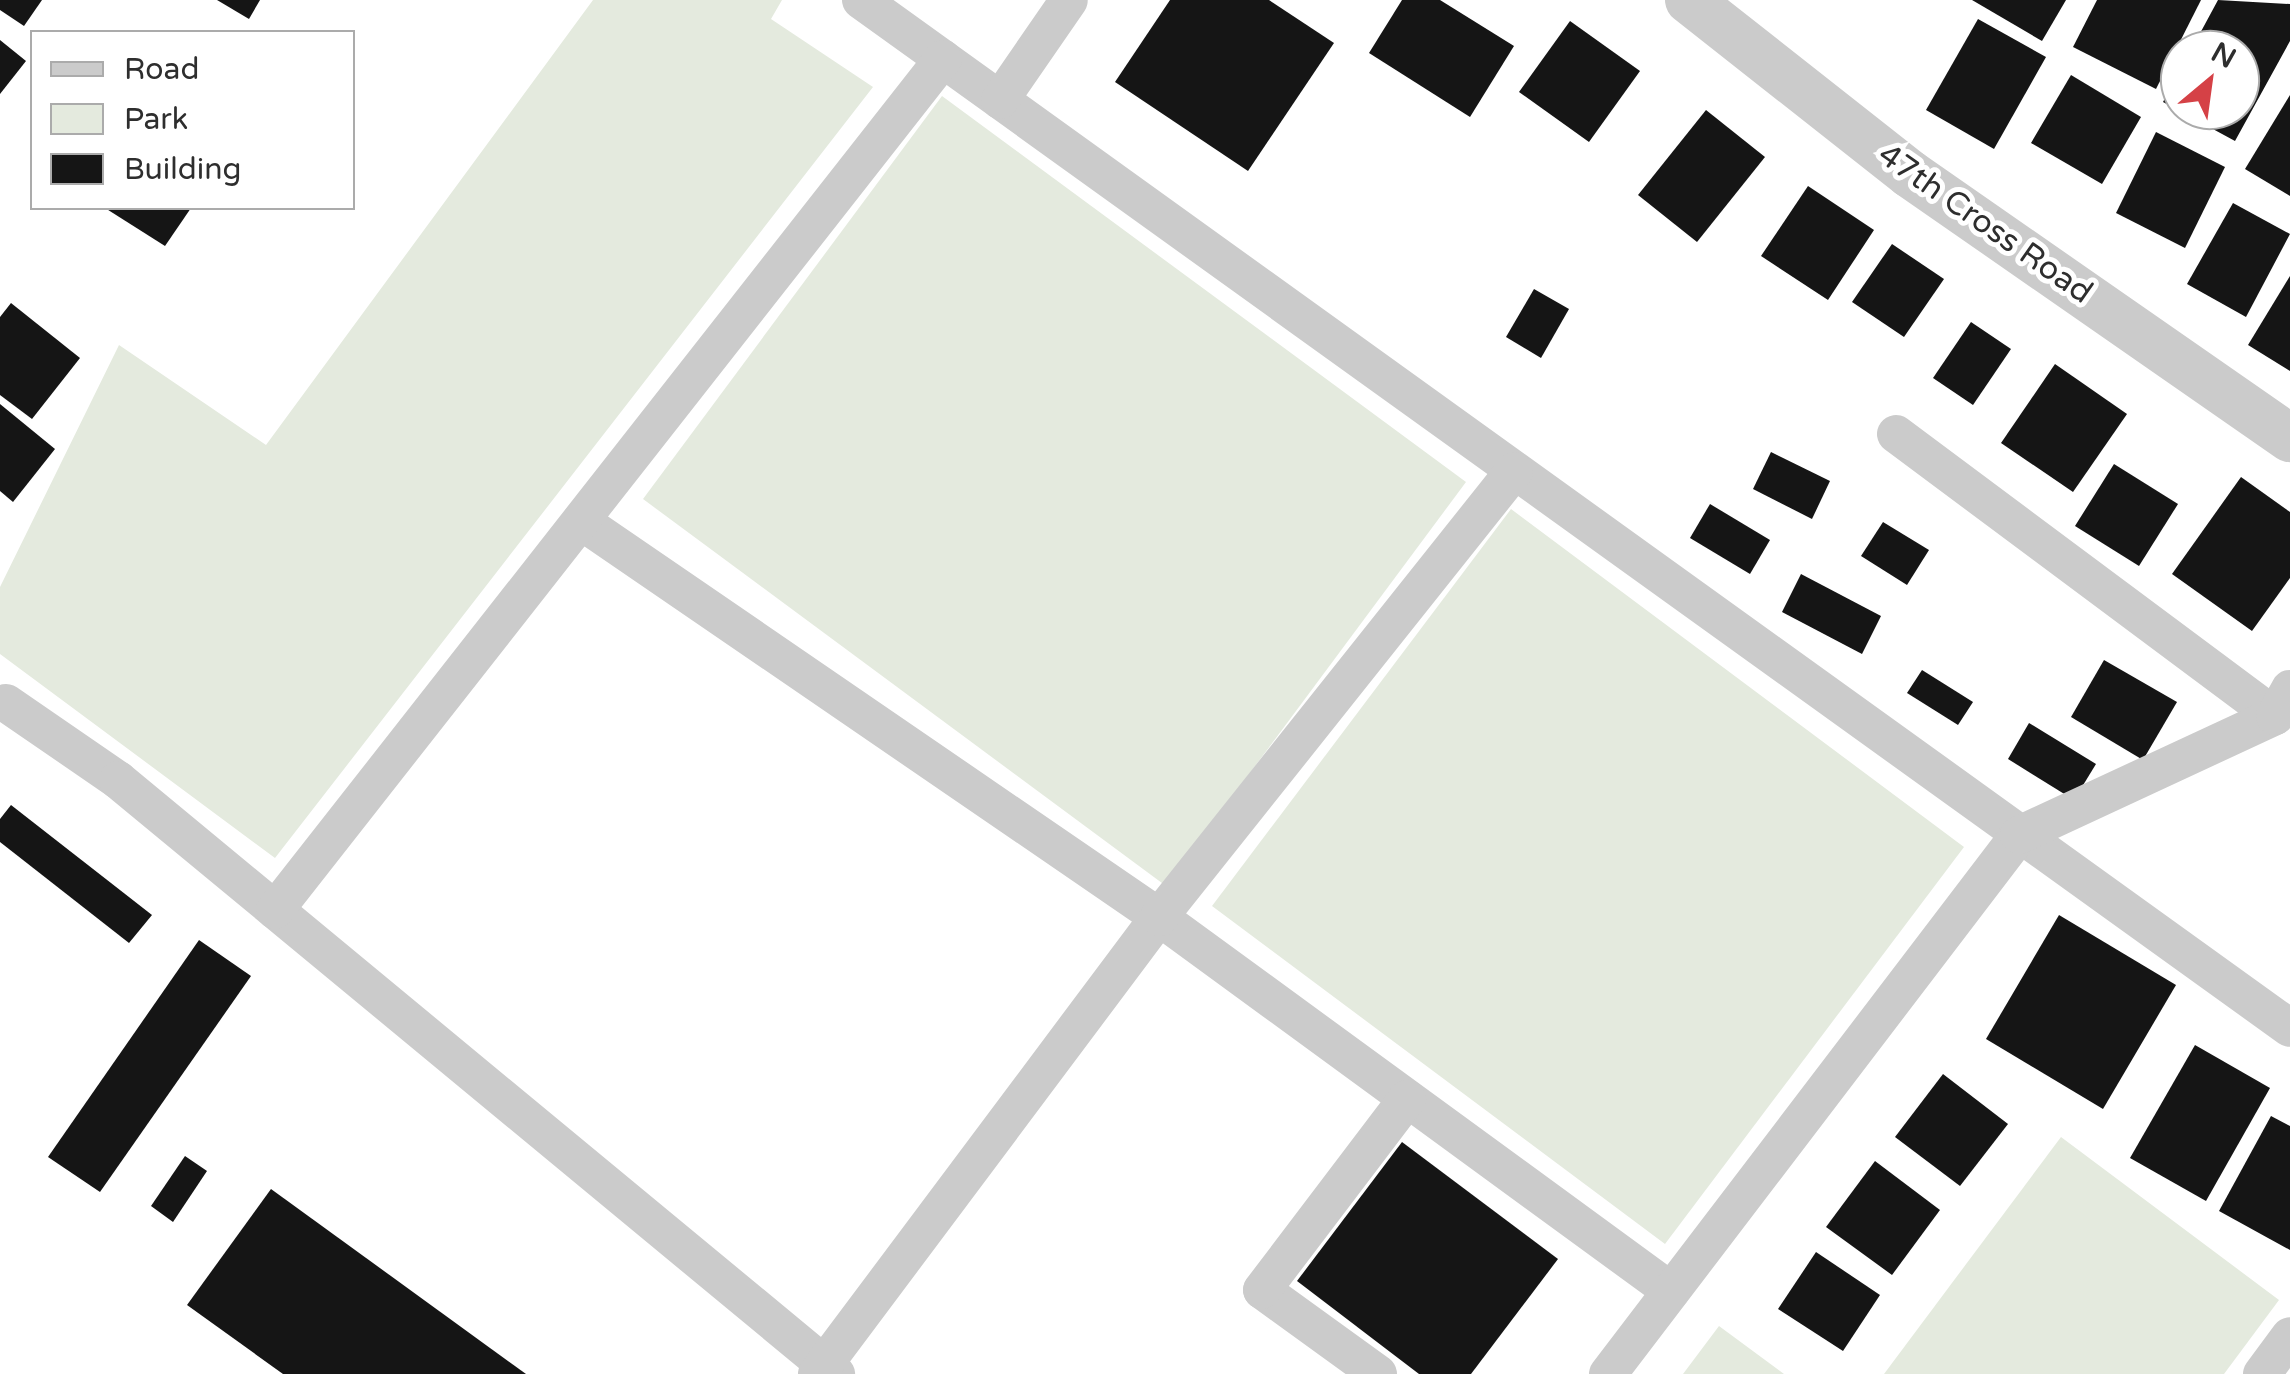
<!DOCTYPE html>
<style>
body{margin:0}
#map{position:relative;width:2290px;height:1374px;overflow:hidden;background:#fff;font-family:"Varela Round",sans-serif}
div>[style]{position:absolute}
.green>*{inset:0;background:#e4eade}
.building>*{inset:0;background:#151515}
.minor>*{height:38px;margin:-19px;padding:0 19px;transform-origin:19px;border-radius:19px;background:#cbcbcb}
.tertiary>*{height:48px;margin:-24px;padding:0 24px;transform-origin:24px;border-radius:24px;background:#cbcbcb}
span{translate:-50% -50%;white-space:nowrap;text-align:center;line-height:1.15;-webkit-text-stroke:10px #fff;paint-order:stroke}
.street-label{font-size:32px;color:#2e2e2e}
.legend{position:absolute;left:30px;top:30px;width:325px;height:180px;box-sizing:border-box;background:#fff;border:2px solid #ababab;margin:0;padding:12px 18px;list-style:none;font-size:30px;color:#2e2e2e}
.legend li{display:flex;align-items:center;gap:20px;height:50px}
.legend b{width:50px;border:2px solid #ababab}
.north{position:absolute;left:2160px;top:30px;width:100px;height:100px;box-sizing:border-box;background:#fff;border:2px solid #ababab;border-radius:50%;rotate:29deg;font-size:28px;font-weight:700;line-height:40px;text-align:center;color:#2e2e2e}
.north::after{content:'';display:block;margin:auto;width:35px;height:45px;background:#d54146;clip-path:polygon(50% 0,100% 100%,50% 72%,0 100%)}
</style>
<div id="map">
<div class="green">
<i style="clip-path:polygon(593px 0,782px 0,771px 19px,873px 87px,275px 858px,0 654px,0 587px,119px 345px,266px 445px)"></i>
<i style="clip-path:polygon(942px 96px,1466px 482px,1166px 886px,643px 499px)"></i>
<i style="clip-path:polygon(1511px 509px,1964px 847px,1665px 1244px,1212px 906px)"></i>
<i style="clip-path:polygon(2061px 1137px,2279px 1300px,2224px 1374px,1884px 1374px)"></i>
<i style="clip-path:polygon(1719px 1326px,1784px 1374px,1683px 1374px)"></i>
</div>
<div class="building">
<i style="clip-path:polygon(0 0,42px 0,24px 26px,0 10px)"></i>
<i style="clip-path:polygon(217px 0,260px 0,249px 19px)"></i>
<i style="clip-path:polygon(1170px 0,1269px 0,1334px 43px,1248px 171px,1115px 82px)"></i>
<i style="clip-path:polygon(1402px 0,1440px 0,1514px 46px,1470px 117px,1369px 53px)"></i>
<i style="clip-path:polygon(1972px 0,2066px 0,2042px 41px)"></i>
<i style="clip-path:polygon(2097px 0,2201px 0,2156px 89px,2073px 47px)"></i>
<i style="clip-path:polygon(2218px 0,2290px 4px,2290px 41px,2235px 141px,2163px 102px,2180px 70px,2180px 110px,2240px 110px,2240px 50px,2191px 50px)"></i>
<i style="clip-path:polygon(1978px 19px,2046px 57px,1994px 149px,1926px 110px)"></i>
<i style="clip-path:polygon(1570px 21px,1640px 71px,1589px 142px,1519px 92px)"></i>
<i style="clip-path:polygon(0 40px,26px 61px,0 94px)"></i>
<i style="clip-path:polygon(2071px 75px,2141px 117px,2102px 184px,2031px 143px)"></i>
<i style="clip-path:polygon(2290px 95px,2290px 196px,2245px 169px)"></i>
<i style="clip-path:polygon(1706px 110px,1765px 157px,1697px 242px,1638px 195px)"></i>
<i style="clip-path:polygon(2156px 132px,2225px 167px,2185px 248px,2116px 213px)"></i>
<i style="clip-path:polygon(1808px 186px,1874px 230px,1828px 300px,1761px 256px)"></i>
<i style="clip-path:polygon(2233px 203px,2290px 234px,2246px 317px,2187px 284px)"></i>
<i style="clip-path:polygon(105px 208px,191px 208px,165px 246px)"></i>
<i style="clip-path:polygon(1892px 244px,1944px 279px,1904px 337px,1852px 302px)"></i>
<i style="clip-path:polygon(2290px 276px,2290px 371px,2248px 345px)"></i>
<i style="clip-path:polygon(1534px 289px,1569px 309px,1541px 358px,1506px 337px)"></i>
<i style="clip-path:polygon(11px 303px,80px 358px,32px 419px,0 395px,0 317px)"></i>
<i style="clip-path:polygon(1971px 322px,2011px 349px,1973px 405px,1933px 378px)"></i>
<i style="clip-path:polygon(2055px 364px,2127px 414px,2073px 492px,2001px 443px)"></i>
<i style="clip-path:polygon(0 404px,55px 449px,13px 502px,0 491px)"></i>
<i style="clip-path:polygon(1771px 452px,1830px 481px,1812px 519px,1753px 489px)"></i>
<i style="clip-path:polygon(2114px 464px,2178px 504px,2139px 566px,2075px 526px)"></i>
<i style="clip-path:polygon(2241px 477px,2290px 512px,2290px 578px,2252px 631px,2172px 574px)"></i>
<i style="clip-path:polygon(1710px 504px,1770px 540px,1750px 574px,1690px 538px)"></i>
<i style="clip-path:polygon(1883px 522px,1929px 550px,1907px 585px,1861px 556px)"></i>
<i style="clip-path:polygon(1801px 574px,1881px 616px,1862px 654px,1782px 612px)"></i>
<i style="clip-path:polygon(2104px 660px,2177px 702px,2143px 760px,2071px 717px)"></i>
<i style="clip-path:polygon(1922px 670px,1973px 702px,1958px 725px,1907px 693px)"></i>
<i style="clip-path:polygon(2029px 723px,2096px 764px,2074px 800px,2008px 759px)"></i>
<i style="clip-path:polygon(11px 805px,152px 915px,129px 943px,0 842px,0 819px)"></i>
<i style="clip-path:polygon(2059px 915px,2176px 985px,2103px 1109px,1986px 1039px)"></i>
<i style="clip-path:polygon(199px 940px,251px 976px,100px 1192px,48px 1157px)"></i>
<i style="clip-path:polygon(2195px 1045px,2270px 1088px,2206px 1201px,2130px 1158px)"></i>
<i style="clip-path:polygon(1943px 1074px,2008px 1124px,1960px 1186px,1895px 1137px)"></i>
<i style="clip-path:polygon(2271px 1116px,2290px 1126px,2290px 1250px,2219px 1211px)"></i>
<i style="clip-path:polygon(1402px 1142px,1558px 1259px,1471px 1374px,1419px 1374px,1297px 1281px)"></i>
<i style="clip-path:polygon(185px 1156px,207px 1171px,173px 1222px,151px 1206px)"></i>
<i style="clip-path:polygon(1875px 1161px,1940px 1210px,1892px 1275px,1826px 1227px)"></i>
<i style="clip-path:polygon(271px 1189px,526px 1374px,283px 1374px,187px 1305px)"></i>
<i style="clip-path:polygon(1816px 1252px,1880px 1295px,1843px 1351px,1778px 1309px)"></i>
</div>
<div class="minor">
<i style="left:861px;top:0;width:1760px;rotate:35.73deg"></i>
<i style="left:1000px;top:100px;width:121px;rotate:-55.4deg"></i>
<i style="left:1896px;top:434px;width:472px;rotate:36.7deg"></i>
<i style="left:581px;top:521px;width:701px;rotate:34.42deg"></i>
<i style="left:1159px;top:917px;width:634px;rotate:36.15deg"></i>
<i style="left:6px;top:703px;width:136px;rotate:34.5deg"></i>
<i style="left:118px;top:780px;width:932px;rotate:39.6deg"></i>
<i style="left:275px;top:910px;width:1082px;rotate:-51.87deg"></i>
<i style="left:817px;top:1374px;width:571px;rotate:-53.19deg"></i>
<i style="left:1159px;top:917px;width:570px;rotate:-51.48deg"></i>
<i style="left:1378px;top:1374px;width:143px;rotate:-144.1deg"></i>
<i style="left:1262px;top:1290px;width:240px;rotate:-52.8deg"></i>
<i style="left:1608px;top:1374px;width:678px;rotate:-52.67deg"></i>
<i style="left:2019px;top:835px;width:282px;rotate:-24.9deg"></i>
<i style="left:2275px;top:716px;width:31px;rotate:-61deg"></i>
<i style="left:2262px;top:1374px;width:47px;rotate:-53.6deg"></i>
</div>
<div class="tertiary">
<i style="left:1689px;top:0;width:281px;rotate:38.2deg"></i>
<i style="left:1910px;top:174px;width:463px;rotate:34.8deg"></i>
</div>
<div class="street-label">
<span style="left:1985px;top:224px;rotate:35deg">47th Cross Road</span>
</div>
<ul class="legend">
<li><b style="height:12px;background:#cbcbcb"></b>Road</li>
<li><b style="height:28px;background:#e4eade"></b>Park</li>
<li><b style="height:28px;background:#151515"></b>Building</li>
</ul>
<div class="north">N</div>
</div>
